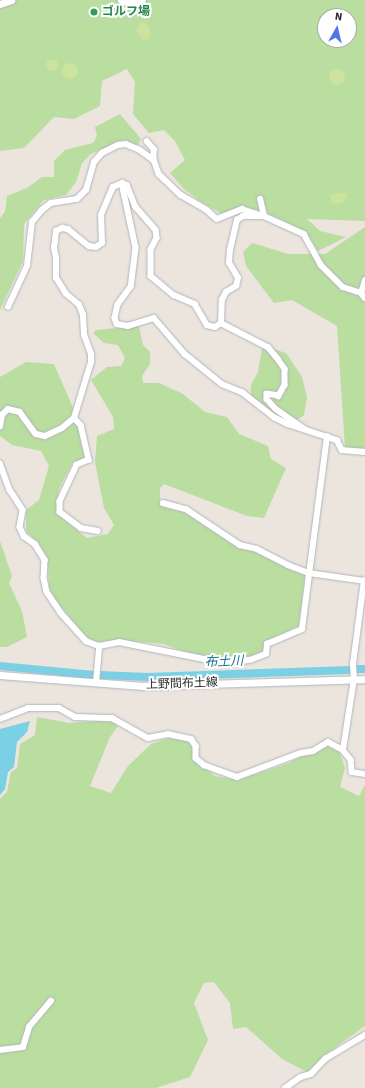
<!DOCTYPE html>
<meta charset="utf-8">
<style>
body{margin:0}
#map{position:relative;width:365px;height:1088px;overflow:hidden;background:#ebe5de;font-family:"Source Sans 3","Noto Sans JP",sans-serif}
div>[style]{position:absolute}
.green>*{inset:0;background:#badda0}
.pitch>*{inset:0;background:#cbe39d}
.round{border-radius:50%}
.water>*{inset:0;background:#7bd0e3}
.river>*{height:8px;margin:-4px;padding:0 4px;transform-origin:4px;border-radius:4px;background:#7bd0e3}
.roads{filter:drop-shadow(0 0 1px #b2b5bd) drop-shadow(0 0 1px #b2b5bd)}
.street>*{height:5.5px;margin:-2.75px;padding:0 2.75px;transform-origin:2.75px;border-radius:2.75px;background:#fff}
.secondary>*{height:7px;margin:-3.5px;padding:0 3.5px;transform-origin:3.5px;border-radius:3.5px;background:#fff}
.dots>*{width:11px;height:11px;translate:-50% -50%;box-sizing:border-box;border:2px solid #fff;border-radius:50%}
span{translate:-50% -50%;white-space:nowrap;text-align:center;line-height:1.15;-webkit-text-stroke:4px #fff;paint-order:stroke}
.leisure-label{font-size:12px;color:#27864d;font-weight:700}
.left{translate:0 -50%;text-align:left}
.street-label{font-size:12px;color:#2b2b2b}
.water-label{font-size:13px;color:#1a718f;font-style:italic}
.north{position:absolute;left:317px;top:8px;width:40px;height:40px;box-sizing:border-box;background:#fff;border:1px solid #aaa;border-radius:50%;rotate:8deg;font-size:11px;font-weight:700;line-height:16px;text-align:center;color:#2b2b2b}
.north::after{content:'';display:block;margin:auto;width:14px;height:18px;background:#4e78e9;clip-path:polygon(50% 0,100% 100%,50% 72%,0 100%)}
</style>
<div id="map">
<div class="green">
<i style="clip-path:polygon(evenodd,0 0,365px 0,365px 221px,307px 219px,320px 231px,346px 237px,318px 251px,306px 232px,273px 216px,249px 209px,224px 215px,201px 202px,183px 188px,170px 173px,185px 160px,175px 141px,164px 130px,149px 133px,133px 114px,135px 82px,127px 69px,102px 81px,100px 106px,74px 119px,54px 117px,24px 148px,0 151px,0 0,325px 16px,349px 16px,349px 40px,325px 40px,325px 16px)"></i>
<i style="clip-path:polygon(120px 114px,141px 139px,137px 146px,129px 142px,118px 142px,91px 154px,82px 163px,76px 182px,66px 195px,44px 200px,24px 224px,23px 261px,0 310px,0 218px,5px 212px,7px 196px,27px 188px,42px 177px,54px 177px,54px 161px,65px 150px,93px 143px,97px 136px,95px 127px)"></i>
<i style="clip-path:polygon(365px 227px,365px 448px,345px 448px,337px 326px,292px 300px,274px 303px,246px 266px,243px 252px,252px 243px,288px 254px,325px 254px)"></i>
<i style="clip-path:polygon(139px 326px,143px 345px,150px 352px,150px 364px,142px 376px,143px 383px,159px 383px,183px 394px,205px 412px,227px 417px,239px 434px,268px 446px,271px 459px,286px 468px,264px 518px,247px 516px,164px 484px,160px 488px,160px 505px,185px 511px,234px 545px,251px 549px,305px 574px,299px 626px,265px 641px,263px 653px,250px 657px,223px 661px,192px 655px,164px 644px,118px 640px,99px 644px,85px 636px,49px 592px,48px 559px,40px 545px,26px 531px,26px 510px,39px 500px,49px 466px,41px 451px,12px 445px,0 436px,0 377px,26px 362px,54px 364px,80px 424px,86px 458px,73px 462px,59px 489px,57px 503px,59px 516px,87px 538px,108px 534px,114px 525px,104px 508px,95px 462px,97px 436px,114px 429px,113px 417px,91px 380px,107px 367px,121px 366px,125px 358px,118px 345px,104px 343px,93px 333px,96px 330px)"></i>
<i style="clip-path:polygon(267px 347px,286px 353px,302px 377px,307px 397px,304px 415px,293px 423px,268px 415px,251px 403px,251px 385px,258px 372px,262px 348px)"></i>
<i style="clip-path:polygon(0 541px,12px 576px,9px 583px,22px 611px,27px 637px,7px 647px,0 647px)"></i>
<i style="clip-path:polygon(37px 717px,69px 723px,109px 720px,118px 726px,110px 737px,90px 786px,111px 793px,128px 766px,151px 744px,169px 738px,189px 741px,193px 748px,193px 758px,215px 776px,238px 780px,289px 763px,302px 755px,313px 755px,327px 746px,339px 751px,345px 768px,340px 787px,359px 796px,365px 785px,365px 1026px,326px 1054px,307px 1072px,282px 1059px,246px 1027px,233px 1029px,230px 1003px,214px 982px,204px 983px,194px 1003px,208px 1040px,190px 1077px,156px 1088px,0 1088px,0 799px,7px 792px,11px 772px,17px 768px,20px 744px,35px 735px)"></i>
</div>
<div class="pitch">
<i style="clip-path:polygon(144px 22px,149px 26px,151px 36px,147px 41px,143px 40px,136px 31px,140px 23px)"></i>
<i class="round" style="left:46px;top:59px;width:12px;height:12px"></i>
<i class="round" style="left:62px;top:63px;width:16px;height:16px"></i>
<i class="round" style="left:329px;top:69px;width:16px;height:16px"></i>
<i style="clip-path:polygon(338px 192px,347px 194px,345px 201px,339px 204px,332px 203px,330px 196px)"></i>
</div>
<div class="water">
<i style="clip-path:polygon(30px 721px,27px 732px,17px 742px,14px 767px,8px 772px,5px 789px,0 795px,0 729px)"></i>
</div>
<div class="river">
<i style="left:0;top:666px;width:94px;rotate:5.5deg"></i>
<i style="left:357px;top:669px;width:8px"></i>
<i style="left:100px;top:675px;width:47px;rotate:2.4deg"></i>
<i style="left:147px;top:677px;width:202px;rotate:-2deg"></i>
</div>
<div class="roads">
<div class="street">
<i style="left:147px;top:141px;width:11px;rotate:49deg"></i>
<i style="left:154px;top:149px;width:11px;rotate:90deg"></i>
<i style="left:154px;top:160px;width:15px;rotate:70deg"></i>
<i style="left:159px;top:174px;width:30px;rotate:44deg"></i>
<i style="left:181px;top:195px;width:30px;rotate:30deg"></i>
<i style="left:207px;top:210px;width:13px;rotate:42deg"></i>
<i style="left:217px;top:219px;width:27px;rotate:-22deg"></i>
<i style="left:242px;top:209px;width:23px;rotate:18deg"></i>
<i style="left:264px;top:216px;width:17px;rotate:-103deg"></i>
<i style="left:122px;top:183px;width:66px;rotate:77.8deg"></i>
<i style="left:136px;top:248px;width:39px;rotate:97deg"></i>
<i style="left:131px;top:287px;width:22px;rotate:126deg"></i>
<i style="left:118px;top:305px;width:13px;rotate:103deg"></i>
<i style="left:115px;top:318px;width:6px;rotate:72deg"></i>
<i style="left:117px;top:324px;width:11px;rotate:10deg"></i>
<i style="left:128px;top:326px;width:27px;rotate:-17deg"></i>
<i style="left:154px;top:318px;width:48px;rotate:49.3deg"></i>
<i style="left:185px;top:354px;width:48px;rotate:39deg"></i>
<i style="left:222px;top:384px;width:22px;rotate:22deg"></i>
<i style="left:242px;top:392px;width:41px;rotate:38deg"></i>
<i style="left:274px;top:417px;width:16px;rotate:27deg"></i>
<i style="left:288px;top:424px;width:52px;rotate:18.1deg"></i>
<i style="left:337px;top:440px;width:11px;rotate:63deg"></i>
<i style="left:342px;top:450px;width:23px;rotate:5deg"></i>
<i style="left:361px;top:293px;width:13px;rotate:-72deg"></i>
<i style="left:8px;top:307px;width:45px;rotate:-65.1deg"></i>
<i style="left:27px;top:266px;width:44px;rotate:-83.5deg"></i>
<i style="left:32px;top:222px;width:16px;rotate:-50deg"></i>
<i style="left:42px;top:210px;width:11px;rotate:-38deg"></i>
<i style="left:51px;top:203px;width:26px;rotate:-9deg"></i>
<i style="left:77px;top:199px;width:13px;rotate:-45deg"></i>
<i style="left:86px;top:190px;width:29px;rotate:-74deg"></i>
<i style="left:94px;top:162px;width:12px;rotate:-48deg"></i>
<i style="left:102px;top:153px;width:18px;rotate:-27deg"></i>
<i style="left:118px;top:145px;width:8px;rotate:-7deg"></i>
<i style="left:126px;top:144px;width:15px;rotate:23deg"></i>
<i style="left:140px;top:150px;width:17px;rotate:36deg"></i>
<i style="left:221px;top:323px;width:23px;rotate:-88deg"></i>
<i style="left:222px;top:300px;width:9px;rotate:-63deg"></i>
<i style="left:226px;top:292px;width:12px;rotate:-31deg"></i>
<i style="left:236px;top:286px;width:8px;rotate:-76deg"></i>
<i style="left:238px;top:278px;width:17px;rotate:-121deg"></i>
<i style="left:229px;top:263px;width:13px;rotate:-86deg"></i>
<i style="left:230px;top:250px;width:31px;rotate:-77deg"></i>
<i style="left:237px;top:220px;width:7px;rotate:-34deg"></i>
<i style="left:243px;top:216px;width:21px"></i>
<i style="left:264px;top:216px;width:44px;rotate:24.2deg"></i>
<i style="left:304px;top:234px;width:35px;rotate:61deg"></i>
<i style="left:321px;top:265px;width:31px;rotate:45deg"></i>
<i style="left:343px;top:287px;width:19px;rotate:18deg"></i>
<i style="left:361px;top:293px;width:6px;rotate:51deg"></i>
<i style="left:221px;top:323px;width:53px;rotate:27.1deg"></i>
<i style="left:268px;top:347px;width:16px;rotate:50deg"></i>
<i style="left:278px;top:359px;width:12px;rotate:55deg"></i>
<i style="left:285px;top:369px;width:16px;rotate:90deg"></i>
<i style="left:285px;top:385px;width:13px;rotate:119deg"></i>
<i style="left:279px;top:396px;width:12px;rotate:-171deg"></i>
<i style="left:267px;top:394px;width:5px;rotate:90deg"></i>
<i style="left:267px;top:399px;width:13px;rotate:48deg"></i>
<i style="left:276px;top:409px;width:35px;rotate:35deg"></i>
<i style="left:74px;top:418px;width:10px;rotate:45deg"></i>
<i style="left:81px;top:425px;width:36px;rotate:77deg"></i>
<i style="left:89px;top:460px;width:13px;rotate:157deg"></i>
<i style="left:77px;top:465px;width:40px;rotate:115deg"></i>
<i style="left:60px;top:501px;width:11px;rotate:90deg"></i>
<i style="left:60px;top:512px;width:26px;rotate:37deg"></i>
<i style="left:81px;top:528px;width:17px;rotate:10deg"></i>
<i style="left:0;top:427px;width:12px;rotate:-81deg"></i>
<i style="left:2px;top:415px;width:8px;rotate:-45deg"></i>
<i style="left:8px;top:409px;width:12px;rotate:14deg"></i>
<i style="left:20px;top:412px;width:27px;rotate:54deg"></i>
<i style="left:36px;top:434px;width:9px;rotate:13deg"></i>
<i style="left:45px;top:436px;width:19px;rotate:-25deg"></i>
<i style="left:62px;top:428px;width:16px;rotate:-40deg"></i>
<i style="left:74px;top:418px;width:59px;rotate:-73.1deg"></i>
<i style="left:91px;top:362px;width:8px;rotate:-90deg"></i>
<i style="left:91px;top:354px;width:20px;rotate:-110deg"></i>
<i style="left:84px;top:335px;width:20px;rotate:-93deg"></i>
<i style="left:83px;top:315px;width:11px;rotate:-112deg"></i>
<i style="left:79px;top:305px;width:17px;rotate:-140deg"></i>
<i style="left:66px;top:294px;width:19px;rotate:-122deg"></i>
<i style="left:56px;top:278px;width:20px;rotate:-90deg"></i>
<i style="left:56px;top:258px;width:10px;rotate:-101deg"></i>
<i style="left:54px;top:248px;width:17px;rotate:-83deg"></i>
<i style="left:56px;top:231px;width:7px;rotate:-27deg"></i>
<i style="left:62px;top:228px;width:6px;rotate:9deg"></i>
<i style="left:68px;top:229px;width:27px;rotate:39deg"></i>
<i style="left:89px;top:246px;width:7px;rotate:8deg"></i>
<i style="left:96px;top:247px;width:7px;rotate:-34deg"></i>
<i style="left:102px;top:243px;width:28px;rotate:-92deg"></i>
<i style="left:101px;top:215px;width:30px;rotate:-67deg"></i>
<i style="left:113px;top:187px;width:10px;rotate:-24deg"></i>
<i style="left:122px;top:183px;width:5px;rotate:22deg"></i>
<i style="left:127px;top:185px;width:24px;rotate:68deg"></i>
<i style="left:136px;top:207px;width:30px;rotate:49deg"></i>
<i style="left:156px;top:230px;width:8px;rotate:83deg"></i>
<i style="left:157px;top:238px;width:13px;rotate:117deg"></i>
<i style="left:151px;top:250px;width:26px;rotate:90deg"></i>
<i style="left:151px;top:276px;width:30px;rotate:40deg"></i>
<i style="left:174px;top:295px;width:23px;rotate:23deg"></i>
<i style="left:195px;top:304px;width:24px;rotate:60deg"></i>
<i style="left:207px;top:325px;width:8px;rotate:14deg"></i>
<i style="left:215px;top:327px;width:7px;rotate:-34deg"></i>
<i style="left:0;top:463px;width:29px;rotate:70deg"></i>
<i style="left:10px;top:490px;width:24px;rotate:57deg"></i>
<i style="left:23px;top:510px;width:17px;rotate:100deg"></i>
<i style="left:20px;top:527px;width:10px;rotate:66deg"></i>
<i style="left:24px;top:536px;width:14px;rotate:36deg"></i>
<i style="left:35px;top:544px;width:19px;rotate:58deg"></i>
<i style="left:45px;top:560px;width:18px;rotate:93deg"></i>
<i style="left:44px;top:578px;width:14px;rotate:78deg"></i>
<i style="left:47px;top:592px;width:25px;rotate:56deg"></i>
<i style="left:61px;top:613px;width:38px;rotate:48deg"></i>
<i style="left:86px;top:641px;width:14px;rotate:21deg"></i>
<i style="left:99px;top:646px;width:20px;rotate:-11deg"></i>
<i style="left:119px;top:642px;width:107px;rotate:11.3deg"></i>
<i style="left:224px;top:663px;width:26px;rotate:-7deg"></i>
<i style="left:250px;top:660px;width:17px;rotate:-21deg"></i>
<i style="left:266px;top:654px;width:10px;rotate:-84deg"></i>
<i style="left:267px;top:644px;width:38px;rotate:-23deg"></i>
<i style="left:302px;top:629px;width:194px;rotate:-82.6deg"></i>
<i style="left:163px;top:503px;width:24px;rotate:15deg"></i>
<i style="left:186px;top:509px;width:65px;rotate:33.7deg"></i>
<i style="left:240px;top:545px;width:17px;rotate:13deg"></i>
<i style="left:257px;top:549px;width:35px;rotate:27deg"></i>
<i style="left:288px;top:565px;width:22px;rotate:21deg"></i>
<i style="left:309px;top:573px;width:57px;rotate:8.1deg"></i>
<i style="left:96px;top:683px;width:37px;rotate:-85deg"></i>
<i style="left:0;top:719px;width:30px;rotate:-21deg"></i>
<i style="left:28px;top:708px;width:31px"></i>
<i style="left:59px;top:708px;width:18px;rotate:29deg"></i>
<i style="left:75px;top:717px;width:37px;rotate:2deg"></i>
<i style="left:112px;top:718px;width:41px;rotate:29.1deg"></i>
<i style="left:148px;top:738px;width:20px;rotate:-11deg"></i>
<i style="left:168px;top:734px;width:24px;rotate:12deg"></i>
<i style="left:191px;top:739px;width:9px;rotate:54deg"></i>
<i style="left:196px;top:746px;width:12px;rotate:90deg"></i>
<i style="left:196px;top:758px;width:11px;rotate:41deg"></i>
<i style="left:204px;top:765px;width:35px;rotate:20deg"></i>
<i style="left:237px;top:777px;width:68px;rotate:-20.6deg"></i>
<i style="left:301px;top:753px;width:12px;rotate:-9deg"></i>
<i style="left:313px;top:751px;width:17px;rotate:-31deg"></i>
<i style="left:328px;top:742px;width:17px;rotate:28deg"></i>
<i style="left:343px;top:750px;width:13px;rotate:51deg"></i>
<i style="left:351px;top:760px;width:12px;rotate:85deg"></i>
<i style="left:352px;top:772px;width:13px;rotate:9deg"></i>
<i style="left:343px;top:750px;width:72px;rotate:-81.2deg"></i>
<i style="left:354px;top:679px;width:15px;rotate:-94deg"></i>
<i style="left:353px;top:664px;width:84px;rotate:-82.5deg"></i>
<i style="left:0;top:1050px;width:23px;rotate:-7deg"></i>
<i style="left:23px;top:1047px;width:21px;rotate:-73deg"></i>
<i style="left:29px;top:1027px;width:34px;rotate:-50deg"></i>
<i style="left:285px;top:1088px;width:19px;rotate:-35deg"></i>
<i style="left:301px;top:1077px;width:10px;rotate:-17deg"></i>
<i style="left:311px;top:1074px;width:21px;rotate:-47deg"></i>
<i style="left:325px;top:1059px;width:47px;rotate:-31deg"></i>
</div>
<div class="secondary">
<i style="left:121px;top:0;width:10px;rotate:17deg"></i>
<i style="left:131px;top:3px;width:11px;rotate:-15deg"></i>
<i style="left:0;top:4px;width:12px;rotate:-20deg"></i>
<i style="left:0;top:675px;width:144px;rotate:4.4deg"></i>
<i style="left:144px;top:686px;width:221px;rotate:-1.8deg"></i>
</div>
</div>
<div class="dots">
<i style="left:94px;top:12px;background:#2e9e5b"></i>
</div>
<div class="leisure-label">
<span class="left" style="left:102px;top:12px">ゴルフ場</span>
</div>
<div class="street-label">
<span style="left:182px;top:684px;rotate:-2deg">上野間布土線</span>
</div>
<div class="water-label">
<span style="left:224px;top:662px;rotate:-2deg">布土川</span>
</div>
<div class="north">N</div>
</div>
